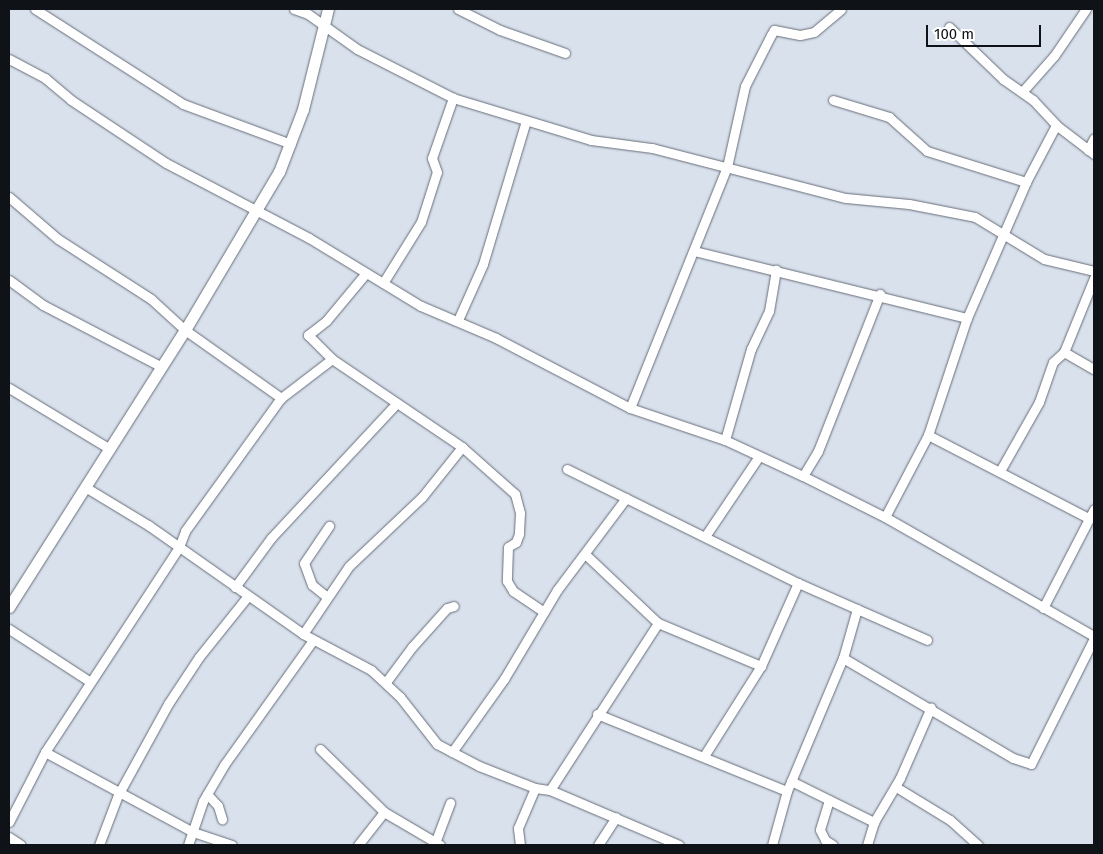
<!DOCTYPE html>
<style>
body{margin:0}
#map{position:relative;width:1103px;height:854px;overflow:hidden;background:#d9e1ed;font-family:"Fira Sans",sans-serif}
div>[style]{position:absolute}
.roads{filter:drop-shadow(0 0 1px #666d78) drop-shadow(0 0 1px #666d78)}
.minor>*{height:9px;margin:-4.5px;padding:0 4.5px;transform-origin:4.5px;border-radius:4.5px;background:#fff}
.tertiary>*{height:11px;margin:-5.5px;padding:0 5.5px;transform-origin:5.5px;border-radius:5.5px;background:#fff}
span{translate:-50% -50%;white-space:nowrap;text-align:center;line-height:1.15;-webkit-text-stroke:4.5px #fff;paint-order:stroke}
.frame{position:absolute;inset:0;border:10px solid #0f1216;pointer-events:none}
.scale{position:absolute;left:926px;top:25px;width:115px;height:22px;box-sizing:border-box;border:2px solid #0f1216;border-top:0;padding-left:6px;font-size:15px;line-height:18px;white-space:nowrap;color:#0f1216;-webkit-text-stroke:4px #fff;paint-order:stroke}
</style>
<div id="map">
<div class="roads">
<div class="minor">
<i style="left:35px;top:9px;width:176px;rotate:32.7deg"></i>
<i style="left:183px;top:104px;width:115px;rotate:20.3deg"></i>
<i style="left:294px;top:9px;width:15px;rotate:20deg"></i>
<i style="left:308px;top:14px;width:60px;rotate:35.5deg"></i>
<i style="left:357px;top:49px;width:108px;rotate:27deg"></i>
<i style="left:453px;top:98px;width:144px;rotate:16.9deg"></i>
<i style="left:591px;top:140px;width:62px;rotate:7.5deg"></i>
<i style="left:652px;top:148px;width:200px;rotate:14.5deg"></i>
<i style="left:846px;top:198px;width:63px;rotate:5.4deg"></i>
<i style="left:909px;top:204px;width:67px;rotate:11.1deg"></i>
<i style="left:975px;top:217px;width:81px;rotate:31.3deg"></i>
<i style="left:1044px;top:259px;width:51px;rotate:13.5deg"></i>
<i style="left:458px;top:9px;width:47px;rotate:26.6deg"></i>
<i style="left:500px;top:30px;width:69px;rotate:19.5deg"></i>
<i style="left:949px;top:27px;width:75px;rotate:43.9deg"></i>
<i style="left:1003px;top:79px;width:37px;rotate:35deg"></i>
<i style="left:1033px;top:100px;width:34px;rotate:47deg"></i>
<i style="left:1056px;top:125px;width:48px;rotate:37.3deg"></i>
<i style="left:9px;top:59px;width:41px;rotate:27.8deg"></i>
<i style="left:45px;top:78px;width:34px;rotate:40deg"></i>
<i style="left:71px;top:100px;width:114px;rotate:33.6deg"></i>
<i style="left:166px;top:163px;width:161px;rotate:27.7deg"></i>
<i style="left:309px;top:238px;width:131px;rotate:31.3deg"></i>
<i style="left:421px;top:306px;width:82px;rotate:23.1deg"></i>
<i style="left:496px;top:338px;width:151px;rotate:27.6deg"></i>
<i style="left:630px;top:408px;width:100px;rotate:18.6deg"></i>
<i style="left:725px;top:440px;width:86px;rotate:24.8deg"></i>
<i style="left:803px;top:476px;width:92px;rotate:26.6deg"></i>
<i style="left:885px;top:517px;width:241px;rotate:29.7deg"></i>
<i style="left:1022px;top:92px;width:48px;rotate:-48.4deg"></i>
<i style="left:1054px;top:56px;width:57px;rotate:-55.8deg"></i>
<i style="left:833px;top:100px;width:59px;rotate:16.9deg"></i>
<i style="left:889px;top:117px;width:51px;rotate:41.8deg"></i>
<i style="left:927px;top:151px;width:104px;rotate:17.4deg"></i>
<i style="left:1088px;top:150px;width:13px;rotate:-63deg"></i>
<i style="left:9px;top:197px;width:65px;rotate:40.6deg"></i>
<i style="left:58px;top:239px;width:111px;rotate:32.8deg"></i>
<i style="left:151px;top:299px;width:46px;rotate:42.4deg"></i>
<i style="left:185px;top:330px;width:118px;rotate:35.3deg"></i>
<i style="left:694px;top:251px;width:281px;rotate:13.8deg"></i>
<i style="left:366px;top:273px;width:62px;rotate:129.8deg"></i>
<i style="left:326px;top:321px;width:23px;rotate:142deg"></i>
<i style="left:308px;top:335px;width:34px;rotate:45deg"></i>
<i style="left:332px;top:359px;width:157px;rotate:34.1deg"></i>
<i style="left:462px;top:447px;width:71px;rotate:41.6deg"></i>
<i style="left:515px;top:494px;width:20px;rotate:75deg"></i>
<i style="left:520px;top:513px;width:21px;rotate:93deg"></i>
<i style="left:519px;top:534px;width:9px;rotate:111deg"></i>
<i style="left:516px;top:542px;width:9px;rotate:148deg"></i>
<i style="left:508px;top:547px;width:34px;rotate:92deg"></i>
<i style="left:507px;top:581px;width:12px;rotate:59deg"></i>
<i style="left:513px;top:591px;width:37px;rotate:34deg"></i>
<i style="left:9px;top:280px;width:42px;rotate:36.3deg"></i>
<i style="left:43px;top:305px;width:132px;rotate:27.5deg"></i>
<i style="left:383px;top:283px;width:72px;rotate:-58.1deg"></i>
<i style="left:421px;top:222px;width:52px;rotate:-72.3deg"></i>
<i style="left:437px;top:172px;width:15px;rotate:-110deg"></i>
<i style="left:432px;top:158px;width:64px;rotate:-70.7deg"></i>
<i style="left:458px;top:320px;width:61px;rotate:-65.9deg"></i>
<i style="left:483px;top:264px;width:149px;rotate:-73.3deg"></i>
<i style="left:1064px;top:352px;width:34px;rotate:30deg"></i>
<i style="left:9px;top:388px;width:118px;rotate:31.1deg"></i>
<i style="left:630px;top:408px;width:260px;rotate:-68.1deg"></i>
<i style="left:727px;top:167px;width:83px;rotate:-77.5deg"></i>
<i style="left:745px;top:86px;width:57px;rotate:-63deg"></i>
<i style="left:771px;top:35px;width:6px;rotate:-59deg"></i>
<i style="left:774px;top:30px;width:26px;rotate:11deg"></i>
<i style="left:800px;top:35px;width:14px;rotate:-12deg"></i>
<i style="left:814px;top:32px;width:35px;rotate:-40deg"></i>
<i style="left:928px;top:435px;width:180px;rotate:27.4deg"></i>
<i style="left:725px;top:440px;width:95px;rotate:-74.1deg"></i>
<i style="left:751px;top:349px;width:42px;rotate:-64.7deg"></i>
<i style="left:769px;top:311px;width:42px;rotate:-80.3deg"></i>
<i style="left:567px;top:469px;width:258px;rotate:26.3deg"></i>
<i style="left:798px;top:583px;width:141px;rotate:23.8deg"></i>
<i style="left:1000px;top:471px;width:79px;rotate:-60.5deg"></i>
<i style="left:1039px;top:402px;width:42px;rotate:-70.7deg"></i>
<i style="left:1053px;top:362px;width:15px;rotate:-42deg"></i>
<i style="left:1064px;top:352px;width:80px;rotate:-67.9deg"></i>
<i style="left:803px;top:476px;width:29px;rotate:-59deg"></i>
<i style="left:818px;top:451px;width:169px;rotate:-68.5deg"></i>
<i style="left:85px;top:487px;width:74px;rotate:31.1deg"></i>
<i style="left:148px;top:525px;width:189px;rotate:35.1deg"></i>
<i style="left:303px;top:634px;width:77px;rotate:27.9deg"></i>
<i style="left:371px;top:670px;width:40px;rotate:43deg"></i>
<i style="left:400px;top:697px;width:60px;rotate:51.8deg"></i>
<i style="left:437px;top:744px;width:47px;rotate:27.6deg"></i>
<i style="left:479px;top:766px;width:60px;rotate:21.4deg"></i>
<i style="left:535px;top:788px;width:15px;rotate:8deg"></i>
<i style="left:550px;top:790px;width:140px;rotate:23.1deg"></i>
<i style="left:885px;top:517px;width:93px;rotate:-62.3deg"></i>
<i style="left:928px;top:435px;width:123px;rotate:-71.6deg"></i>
<i style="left:967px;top:318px;width:148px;rotate:-66.5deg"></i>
<i style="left:1026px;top:182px;width:64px;rotate:-62.2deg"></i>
<i style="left:706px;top:535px;width:95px;rotate:-56.1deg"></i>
<i style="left:585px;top:554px;width:100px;rotate:43.4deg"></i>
<i style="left:658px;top:623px;width:112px;rotate:22.7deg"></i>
<i style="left:235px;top:587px;width:61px;rotate:-53.7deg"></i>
<i style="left:271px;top:538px;width:182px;rotate:-47deg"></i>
<i style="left:327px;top:597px;width:19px;rotate:-141deg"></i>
<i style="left:312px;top:585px;width:23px;rotate:-110deg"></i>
<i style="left:304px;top:563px;width:45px;rotate:-56deg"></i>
<i style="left:1043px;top:608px;width:111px;rotate:-62.7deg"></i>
<i style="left:9px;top:629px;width:95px;rotate:33deg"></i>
<i style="left:303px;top:634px;width:82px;rotate:-55.9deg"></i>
<i style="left:349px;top:566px;width:100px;rotate:-43.4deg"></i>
<i style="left:422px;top:497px;width:64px;rotate:-51.3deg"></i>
<i style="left:843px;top:658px;width:197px;rotate:30.5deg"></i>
<i style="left:1013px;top:758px;width:19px;rotate:18deg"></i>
<i style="left:1031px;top:764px;width:141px;rotate:-63.4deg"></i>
<i style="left:386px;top:682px;width:44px;rotate:-53.4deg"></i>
<i style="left:412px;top:647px;width:52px;rotate:-48.1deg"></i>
<i style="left:447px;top:608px;width:7px;rotate:-16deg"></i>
<i style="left:597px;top:714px;width:205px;rotate:22.1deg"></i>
<i style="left:787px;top:791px;width:144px;rotate:-67.2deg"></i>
<i style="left:843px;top:658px;width:51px;rotate:-74.1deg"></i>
<i style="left:320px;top:749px;width:90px;rotate:44.5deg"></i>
<i style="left:384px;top:812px;width:65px;rotate:30.5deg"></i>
<i style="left:45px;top:752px;width:168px;rotate:28.4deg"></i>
<i style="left:193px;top:832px;width:41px;rotate:18.4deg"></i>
<i style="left:452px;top:752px;width:90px;rotate:-54.5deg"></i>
<i style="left:504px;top:679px;width:104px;rotate:-59.2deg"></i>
<i style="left:557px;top:590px;width:115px;rotate:-53.1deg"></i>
<i style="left:704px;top:756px;width:107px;rotate:-57.7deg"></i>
<i style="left:761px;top:666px;width:91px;rotate:-66deg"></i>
<i style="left:791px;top:781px;width:93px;rotate:26.3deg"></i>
<i style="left:896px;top:787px;width:63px;rotate:31.4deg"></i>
<i style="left:950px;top:820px;width:38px;rotate:42deg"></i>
<i style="left:550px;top:790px;width:199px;rotate:-57.1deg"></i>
<i style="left:207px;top:794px;width:16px;rotate:47deg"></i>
<i style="left:218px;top:806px;width:14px;rotate:73deg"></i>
<i style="left:829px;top:800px;width:31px;rotate:107deg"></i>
<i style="left:820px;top:830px;width:11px;rotate:63deg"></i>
<i style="left:825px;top:840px;width:9px;rotate:32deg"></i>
<i style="left:9px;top:822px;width:79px;rotate:-62.8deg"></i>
<i style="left:45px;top:752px;width:245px;rotate:-56.8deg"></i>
<i style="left:179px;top:547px;width:17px;rotate:-69deg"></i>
<i style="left:185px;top:531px;width:164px;rotate:-54.2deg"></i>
<i style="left:281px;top:398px;width:64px;rotate:-37.4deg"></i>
<i style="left:9px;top:837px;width:14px;rotate:34deg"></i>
<i style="left:435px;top:843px;width:43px;rotate:-69.4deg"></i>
<i style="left:99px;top:845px;width:53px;rotate:-69.2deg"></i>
<i style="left:118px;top:795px;width:104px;rotate:-61.2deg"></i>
<i style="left:168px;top:704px;width:56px;rotate:-56.6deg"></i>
<i style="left:199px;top:657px;width:77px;rotate:-51.3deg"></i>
<i style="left:188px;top:845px;width:46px;rotate:-71.2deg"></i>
<i style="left:203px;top:801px;width:42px;rotate:-59.7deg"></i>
<i style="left:224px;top:765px;width:153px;rotate:-54.5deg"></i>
<i style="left:358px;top:845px;width:42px;rotate:-51.8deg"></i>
<i style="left:520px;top:845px;width:17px;rotate:-97deg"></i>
<i style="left:518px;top:828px;width:43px;rotate:-67deg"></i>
<i style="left:598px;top:845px;width:33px;rotate:-57deg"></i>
<i style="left:772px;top:845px;width:56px;rotate:-74.5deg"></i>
<i style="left:867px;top:845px;width:24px;rotate:-73deg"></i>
<i style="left:874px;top:822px;width:51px;rotate:-59.4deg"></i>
<i style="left:900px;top:778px;width:77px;rotate:-66.4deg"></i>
</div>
<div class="tertiary">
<i style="left:9px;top:607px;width:328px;rotate:-57.6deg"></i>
<i style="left:185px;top:330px;width:184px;rotate:-59.3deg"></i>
<i style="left:279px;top:172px;width:67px;rotate:-69.1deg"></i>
<i style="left:303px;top:109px;width:103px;rotate:-76deg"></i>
</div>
</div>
<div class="frame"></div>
<div class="scale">100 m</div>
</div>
